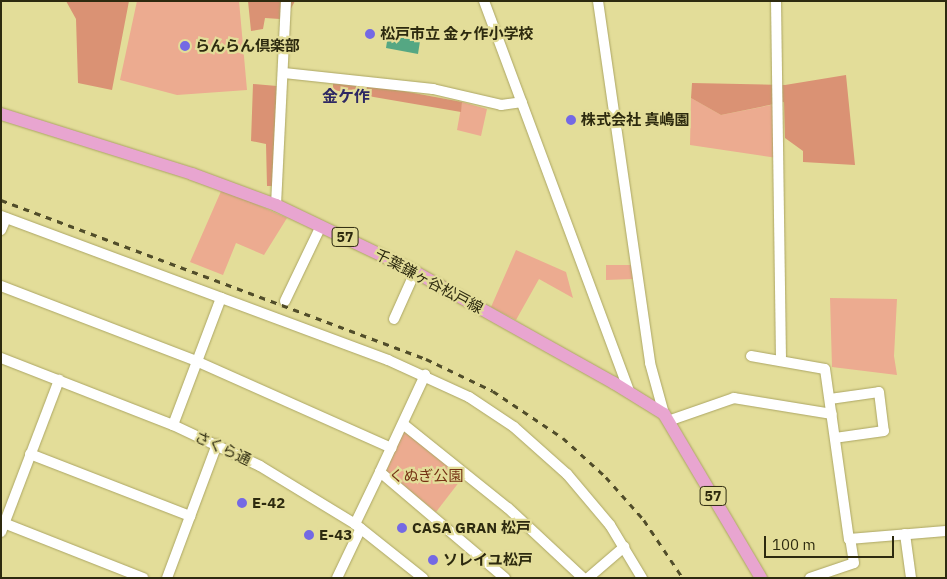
<!DOCTYPE html>
<meta charset="utf-8">
<style>
body{margin:0}
#map{position:relative;width:947px;height:579px;overflow:hidden;background:#e3dd99;font-family:"IBM Plex Sans","Noto Sans JP",sans-serif}
div>[style]{position:absolute}
.green>*{inset:0;background:#ecab90}
.forest>*{inset:0;background:#da9274}
.water>*{inset:0;background:#55a783}
.roads{filter:drop-shadow(0 0 1px #aca664) drop-shadow(0 0 1px #aca664)}
.minor>*{height:10px;margin:-5px;padding:0 5px;transform-origin:5px;border-radius:5px;background:#fff}
.major>*{height:12px;margin:-6px;padding:0 6px;transform-origin:6px;border-radius:6px;background:#e8a5d0}
.rail>*{height:2.5px;margin-top:-1.25px;transform-origin:0;background:repeating-linear-gradient(90deg,#514d2a 0 6px,transparent 0 12px)}
.dots>*{width:14px;height:14px;translate:-50% -50%;box-sizing:border-box;border:2px solid #e3dd99;border-radius:50%}
span{translate:-50% -50%;white-space:nowrap;text-align:center;line-height:1.15;-webkit-text-stroke:4.5px #e3dd99;paint-order:stroke}
.shield-label span{padding:1px 4px;background:#e3dd99;border:1px solid;border-radius:4px;-webkit-text-stroke-width:0}
.shield-label{font-size:14px;color:#2d2a0f;font-weight:700}
.poi-label{font-size:15px;color:#2d2a0f;font-weight:700}
.left{translate:0 -50%;text-align:left}
.street-label{font-size:15px;color:#2d2a0f}
.park-label{font-size:15px;color:#753314}
.neighbourhood-label{font-size:16px;color:#2e2863;font-weight:700}
.frame{position:absolute;inset:0;border:2px solid #2d2a0f;pointer-events:none}
.scale{position:absolute;left:764px;top:536px;width:130px;height:22px;box-sizing:border-box;border:2px solid #2d2a0f;border-top:0;padding-left:6px;font-size:15px;line-height:18px;white-space:nowrap;color:#2d2a0f;-webkit-text-stroke:4px #e3dd99;paint-order:stroke}
</style>
<div id="map">
<div class="green">
<i style="clip-path:polygon(137px 1px,239px 1px,247px 90px,177px 95px,120px 80px)"></i>
<i style="clip-path:polygon(691px 98px,721px 115px,776px 104px,777px 158px,690px 145px)"></i>
<i style="clip-path:polygon(462px 102px,487px 109px,481px 136px,457px 130px)"></i>
<i style="clip-path:polygon(222px 189px,287px 218px,264px 255px,236px 243px,223px 275px,190px 262px)"></i>
<i style="clip-path:polygon(516px 250px,566px 272px,573px 298px,539px 279px,516px 320px,491px 307px)"></i>
<i style="clip-path:polygon(606px 265px,631px 265px,633px 279px,606px 280px)"></i>
<i style="clip-path:polygon(830px 298px,897px 299px,894px 356px,897px 375px,832px 367px)"></i>
<i style="clip-path:polygon(405px 432px,463px 477px,436px 512px,386px 472px,402px 433px)"></i>
</div>
<div class="forest">
<i style="clip-path:polygon(66px 1px,129px 1px,112px 90px,78px 83px,76px 19px)"></i>
<i style="clip-path:polygon(248px 1px,295px 1px,288px 14px,280px 19px,265px 18px,263px 29px,251px 31px)"></i>
<i style="clip-path:polygon(846px 75px,855px 165px,803px 162px,803px 151px,785px 138px,784px 102px,721px 115px,691px 98px,692px 83px,785px 85px)"></i>
<i style="clip-path:polygon(333px 78px,462px 102px,461px 112px,333px 90px)"></i>
<i style="clip-path:polygon(253px 84px,277px 86px,273px 186px,267px 186px,266px 144px,251px 141px)"></i>
</div>
<div class="water">
<i style="clip-path:polygon(388px 35px,420px 41px,418px 54px,386px 48px)"></i>
</div>
<div class="roads">
<div class="minor">
<i style="left:484px;top:1px;width:418px;rotate:69.6deg"></i>
<i style="left:598px;top:1px;width:366px;rotate:81.8deg"></i>
<i style="left:650px;top:363px;width:53px;rotate:74.6deg"></i>
<i style="left:776px;top:1px;width:360px;rotate:89.2deg"></i>
<i style="left:284px;top:73px;width:150px;rotate:6.1deg"></i>
<i style="left:433px;top:89px;width:70px;rotate:13.2deg"></i>
<i style="left:501px;top:105px;width:21px;rotate:-8deg"></i>
<i style="left:276px;top:205px;width:204px;rotate:-87.2deg"></i>
<i style="left:1px;top:216px;width:413px;rotate:20.4deg"></i>
<i style="left:388px;top:360px;width:89px;rotate:24.6deg"></i>
<i style="left:469px;top:397px;width:54px;rotate:33.7deg"></i>
<i style="left:514px;top:427px;width:71px;rotate:41.6deg"></i>
<i style="left:567px;top:474px;width:67px;rotate:49.9deg"></i>
<i style="left:610px;top:525px;width:62px;rotate:58.9deg"></i>
<i style="left:1px;top:230px;width:13px;rotate:-67deg"></i>
<i style="left:1px;top:286px;width:209px;rotate:21deg"></i>
<i style="left:196px;top:361px;width:214px;rotate:24deg"></i>
<i style="left:391px;top:448px;width:26px;rotate:115deg"></i>
<i style="left:380px;top:472px;width:164px;rotate:40.3deg"></i>
<i style="left:285px;top:301px;width:83px;rotate:-64.4deg"></i>
<i style="left:394px;top:319px;width:51px;rotate:-65.9deg"></i>
<i style="left:751px;top:356px;width:75px;rotate:10deg"></i>
<i style="left:825px;top:369px;width:172px;rotate:82deg"></i>
<i style="left:849px;top:539px;width:97px;rotate:-4.7deg"></i>
<i style="left:1px;top:358px;width:185px;rotate:21.3deg"></i>
<i style="left:173px;top:425px;width:96px;rotate:25.2deg"></i>
<i style="left:260px;top:466px;width:111px;rotate:31.4deg"></i>
<i style="left:355px;top:524px;width:87px;rotate:38.5deg"></i>
<i style="left:830px;top:399px;width:49px;rotate:-8.1deg"></i>
<i style="left:879px;top:392px;width:39px;rotate:83deg"></i>
<i style="left:884px;top:431px;width:49px;rotate:171.9deg"></i>
<i style="left:668px;top:421px;width:70px;rotate:-19.2deg"></i>
<i style="left:734px;top:398px;width:99px;rotate:9.3deg"></i>
<i style="left:403px;top:424px;width:134px;rotate:38.7deg"></i>
<i style="left:508px;top:508px;width:103px;rotate:43deg"></i>
<i style="left:173px;top:425px;width:136px;rotate:-69.3deg"></i>
<i style="left:391px;top:448px;width:81px;rotate:-65deg"></i>
<i style="left:30px;top:454px;width:172px;rotate:21.2deg"></i>
<i style="left:1px;top:522px;width:153px;rotate:21.5deg"></i>
<i style="left:355px;top:524px;width:58px;rotate:-64.3deg"></i>
<i style="left:1px;top:532px;width:163px;rotate:-69.1deg"></i>
<i style="left:905px;top:534px;width:44px;rotate:82.2deg"></i>
<i style="left:167px;top:578px;width:143px;rotate:-69.5deg"></i>
<i style="left:337px;top:578px;width:55px;rotate:-64.4deg"></i>
<i style="left:588px;top:578px;width:48px;rotate:-40.7deg"></i>
<i style="left:810px;top:578px;width:46px;rotate:-18.8deg"></i>
<i style="left:854px;top:563px;width:24px;rotate:-99deg"></i>
</div>
<div class="major">
<i style="left:1px;top:114px;width:200px;rotate:17.4deg"></i>
<i style="left:192px;top:174px;width:90px;rotate:20.3deg"></i>
<i style="left:276px;top:205px;width:146px;rotate:25.5deg"></i>
<i style="left:408px;top:268px;width:236px;rotate:29.2deg"></i>
<i style="left:614px;top:383px;width:59px;rotate:31.8deg"></i>
<i style="left:664px;top:414px;width:191px;rotate:59.4deg"></i>
</div>
</div>
<div class="rail">
<i style="left:1px;top:200px;width:454px;rotate:20.5deg"></i>
<i style="left:426px;top:359px;width:74px;rotate:25.5deg"></i>
<i style="left:493px;top:391px;width:84px;rotate:33.9deg"></i>
<i style="left:563px;top:438px;width:58px;rotate:42.2deg"></i>
<i style="left:606px;top:477px;width:57px;rotate:48.5deg"></i>
<i style="left:644px;top:520px;width:70px;rotate:56.1deg"></i>
</div>
<div class="dots">
<i style="left:370px;top:34px;background:#7469e4"></i>
<i style="left:185px;top:46px;background:#7469e4"></i>
<i style="left:571px;top:120px;background:#7469e4"></i>
<i style="left:242px;top:503px;background:#7469e4"></i>
<i style="left:402px;top:528px;background:#7469e4"></i>
<i style="left:309px;top:535px;background:#7469e4"></i>
<i style="left:433px;top:560px;background:#7469e4"></i>
</div>
<div class="shield-label">
<span style="left:345px;top:237px">57</span>
<span style="left:713px;top:496px">57</span>
</div>
<div class="poi-label">
<span class="left" style="left:380px;top:34px">松戸市立 金ヶ作小学校</span>
<span class="left" style="left:195px;top:46px">らんらん倶楽部</span>
<span class="left" style="left:581px;top:120px">株式会社 真嶋園</span>
<span class="left" style="left:252px;top:503px">E-42</span>
<span class="left" style="left:412px;top:528px">CASA GRAN 松戸</span>
<span class="left" style="left:319px;top:535px">E-43</span>
<span class="left" style="left:443px;top:560px">ソレイユ松戸</span>
</div>
<div class="street-label">
<span style="left:429px;top:281px;rotate:28deg">千葉鎌ヶ谷松戸線</span>
<span style="left:223px;top:448px;rotate:25deg">さくら通</span>
</div>
<div class="park-label">
<span style="left:426px;top:476px">くぬぎ公園</span>
</div>
<div class="neighbourhood-label">
<span style="left:346px;top:96px">金ケ作</span>
</div>
<div class="frame"></div>
<div class="scale">100 m</div>
</div>
